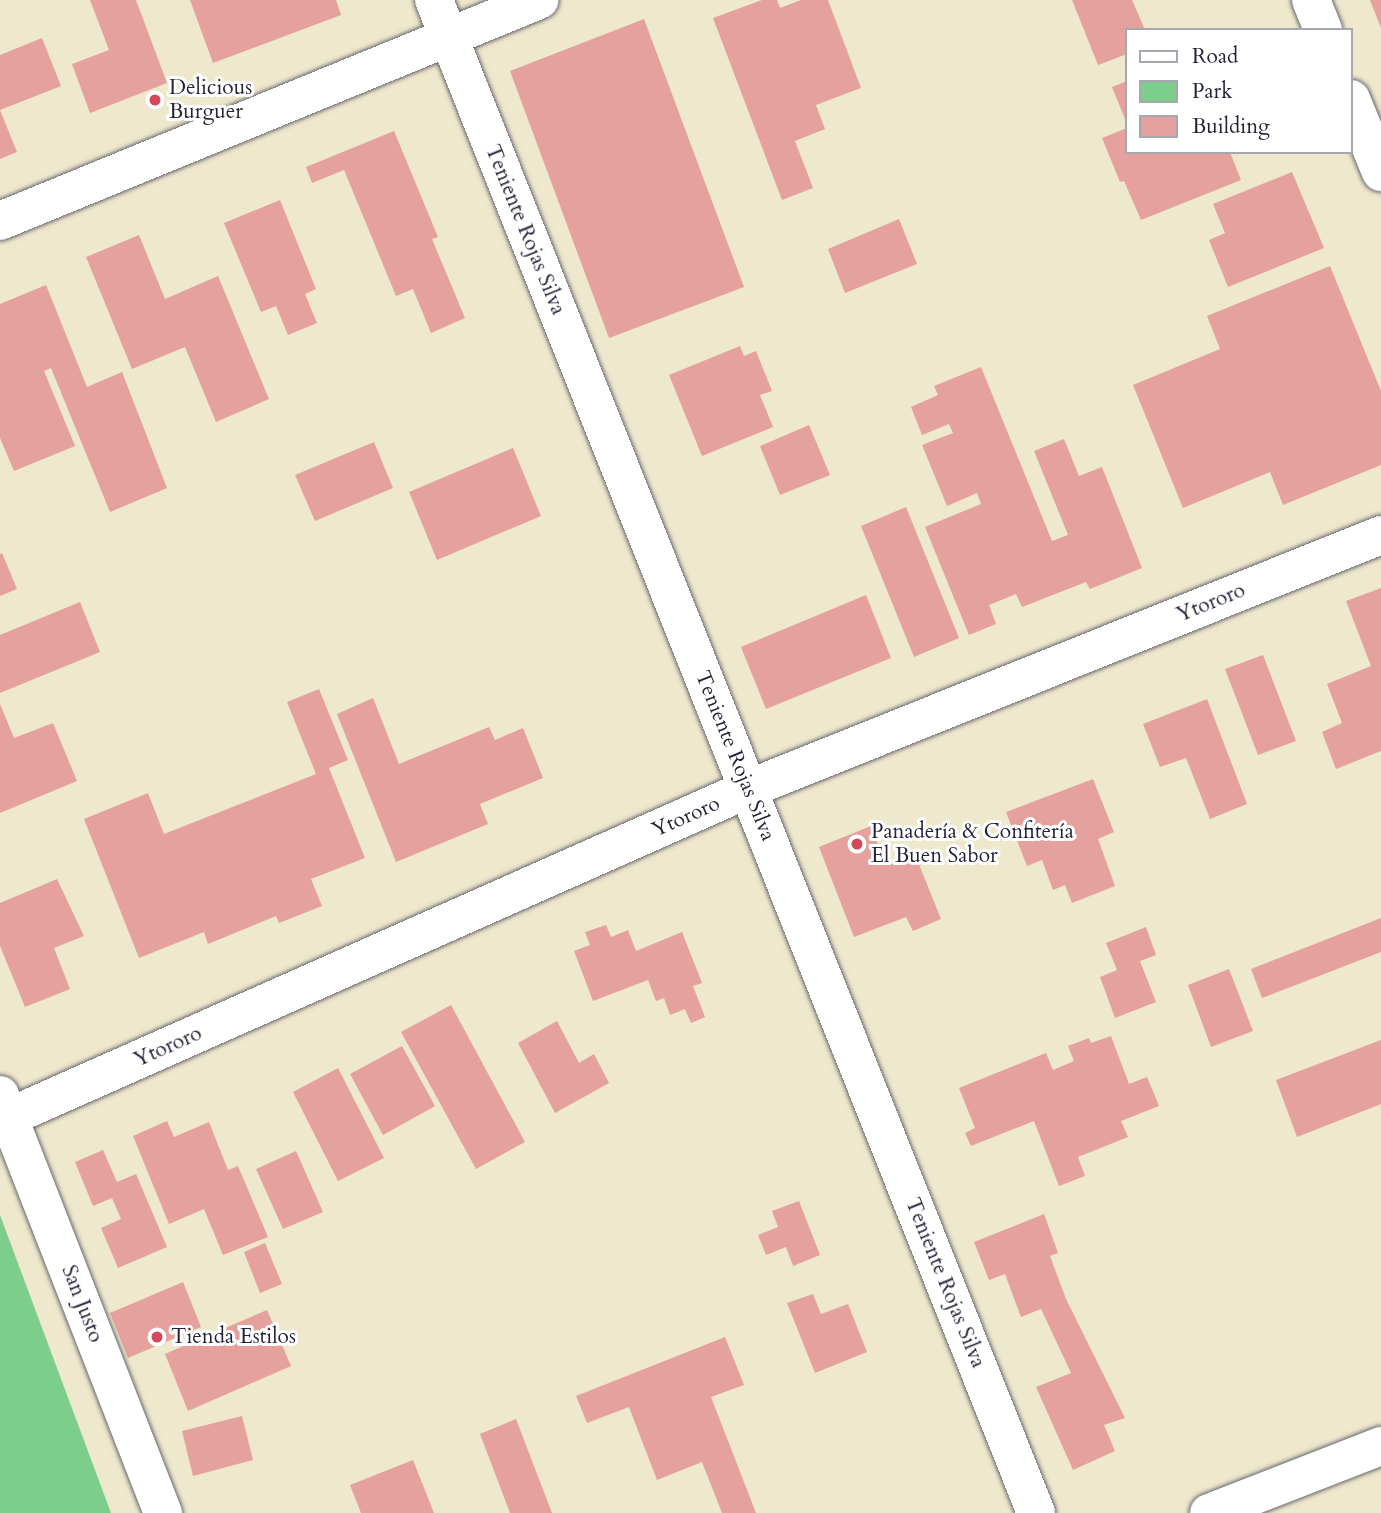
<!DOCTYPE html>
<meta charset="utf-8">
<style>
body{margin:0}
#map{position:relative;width:1381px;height:1513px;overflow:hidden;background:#eee8cd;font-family:Cardo,serif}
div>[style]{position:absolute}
.green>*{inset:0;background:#7dcd8d}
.building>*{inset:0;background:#e5a19d}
.roads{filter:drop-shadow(0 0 2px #69676e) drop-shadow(0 0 2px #69676e)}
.minor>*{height:38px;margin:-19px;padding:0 19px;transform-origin:19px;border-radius:19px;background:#fff}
.dots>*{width:19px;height:19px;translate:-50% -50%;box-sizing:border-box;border:4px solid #fff;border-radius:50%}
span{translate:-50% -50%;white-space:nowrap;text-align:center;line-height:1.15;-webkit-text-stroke:6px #fff;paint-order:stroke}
.poi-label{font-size:21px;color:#22223b}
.left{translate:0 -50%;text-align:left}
.street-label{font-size:21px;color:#22223b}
.legend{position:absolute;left:1125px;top:28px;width:228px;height:126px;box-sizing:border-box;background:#fff;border:2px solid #a7a7b1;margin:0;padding:9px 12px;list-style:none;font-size:21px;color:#22223b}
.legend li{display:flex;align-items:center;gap:14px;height:35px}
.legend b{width:35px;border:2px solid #a7a7b1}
</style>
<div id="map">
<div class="green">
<i style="clip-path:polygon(0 1215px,111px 1513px,0 1513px)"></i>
</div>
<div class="building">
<i style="clip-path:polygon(90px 0,136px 0,167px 83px,90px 113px,72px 64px,109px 50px)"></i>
<i style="clip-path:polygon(190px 0,336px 0,341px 15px,213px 63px)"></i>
<i style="clip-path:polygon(762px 0,777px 0,780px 8px,801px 0,828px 0,861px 88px,816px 105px,825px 129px,795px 141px,813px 188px,782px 200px,713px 18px)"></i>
<i style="clip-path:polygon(1072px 0,1132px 0,1145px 30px,1127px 30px,1127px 54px,1098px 65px)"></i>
<i style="clip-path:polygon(1370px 0,1381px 0,1381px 28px)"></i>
<i style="clip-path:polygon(644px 19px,744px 287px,609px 338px,510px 71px)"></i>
<i style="clip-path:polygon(42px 38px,61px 86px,0 110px,0 55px)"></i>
<i style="clip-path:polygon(1127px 81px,1127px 124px,1112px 87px)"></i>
<i style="clip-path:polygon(0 110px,17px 152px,0 159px)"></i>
<i style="clip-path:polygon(1127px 128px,1127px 152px,1230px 152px,1241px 180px,1141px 220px,1124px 181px,1120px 182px,1102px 138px)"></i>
<i style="clip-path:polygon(394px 131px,438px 237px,432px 239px,465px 318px,431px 333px,413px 289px,396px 296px,344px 170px,312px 183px,306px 167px)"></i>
<i style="clip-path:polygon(1292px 172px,1324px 248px,1228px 287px,1209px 240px,1225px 233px,1213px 204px)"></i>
<i style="clip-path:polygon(280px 200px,316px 289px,305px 294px,317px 323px,288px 335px,276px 306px,261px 312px,224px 223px)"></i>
<i style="clip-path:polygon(899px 219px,917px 264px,845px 293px,828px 249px)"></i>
<i style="clip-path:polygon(139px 235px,165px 299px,218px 276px,269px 399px,216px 422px,185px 347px,132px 369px,86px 257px)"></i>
<i style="clip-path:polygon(1330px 266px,1381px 391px,1381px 465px,1283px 505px,1270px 472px,1183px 508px,1133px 385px,1220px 349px,1207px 316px)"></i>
<i style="clip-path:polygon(46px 285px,87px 387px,122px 372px,167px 488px,110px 512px,51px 368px,44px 371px,75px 446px,14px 471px,0 438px,0 304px)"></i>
<i style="clip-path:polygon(740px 346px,744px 356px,756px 351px,772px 391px,760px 395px,773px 427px,702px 456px,669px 375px)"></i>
<i style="clip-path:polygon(981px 367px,1052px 541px,1068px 535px,1034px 451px,1064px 439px,1079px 476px,1102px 467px,1142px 568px,1090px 589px,1086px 582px,1022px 607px,1016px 594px,989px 605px,996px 624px,969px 635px,925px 527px,981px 504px,977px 493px,947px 506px,922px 445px,953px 433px,949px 424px,922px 435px,911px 407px,938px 395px,934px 386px)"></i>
<i style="clip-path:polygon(809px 425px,830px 475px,780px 495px,760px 446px)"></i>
<i style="clip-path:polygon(374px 442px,393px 488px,315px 521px,295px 475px)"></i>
<i style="clip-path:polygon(513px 448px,541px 516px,437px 560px,409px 492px)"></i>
<i style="clip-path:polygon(906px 507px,959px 638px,914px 657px,861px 526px)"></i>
<i style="clip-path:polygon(2px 553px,17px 589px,0 596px,0 554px)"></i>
<i style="clip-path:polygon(1381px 588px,1381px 751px,1336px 769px,1322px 732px,1342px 723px,1327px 684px,1371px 666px,1346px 601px)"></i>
<i style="clip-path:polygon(866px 595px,891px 658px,766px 709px,741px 647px)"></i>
<i style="clip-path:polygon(80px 602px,100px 652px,0 693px,0 635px)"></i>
<i style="clip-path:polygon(1263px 655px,1296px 741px,1258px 755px,1225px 669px)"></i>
<i style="clip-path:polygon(319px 689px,348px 760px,329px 768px,365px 858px,311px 879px,322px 906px,279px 923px,276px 916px,208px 944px,204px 932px,139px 958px,84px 819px,148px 793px,164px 834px,316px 774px,287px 702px)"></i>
<i style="clip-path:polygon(373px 698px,399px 764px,489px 727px,495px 740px,523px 728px,543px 778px,480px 804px,488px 824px,396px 862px,337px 714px)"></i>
<i style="clip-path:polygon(1207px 699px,1247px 804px,1210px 819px,1186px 758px,1160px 767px,1143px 724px)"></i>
<i style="clip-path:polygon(0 704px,14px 738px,53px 723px,77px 781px,0 813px)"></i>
<i style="clip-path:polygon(1093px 779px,1114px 832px,1098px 839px,1115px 886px,1072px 903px,1065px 885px,1053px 890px,1042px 860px,1027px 866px,1006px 812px)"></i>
<i style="clip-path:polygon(871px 826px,885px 863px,914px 852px,941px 919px,913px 931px,906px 917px,854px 937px,819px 847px)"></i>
<i style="clip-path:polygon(57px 879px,84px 936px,54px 948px,70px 989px,25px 1007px,0 946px,0 903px)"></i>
<i style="clip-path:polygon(1381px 918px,1381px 952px,1262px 998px,1251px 969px)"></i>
<i style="clip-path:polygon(606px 925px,611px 937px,628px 930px,636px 951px,682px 932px,702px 983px,693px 986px,705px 1017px,691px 1023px,685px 1009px,670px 1015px,664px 998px,656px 1001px,648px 980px,593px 1001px,574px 951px,590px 945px,585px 932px)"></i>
<i style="clip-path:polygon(1146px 927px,1156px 955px,1140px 961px,1156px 1002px,1115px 1018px,1100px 977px,1117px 970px,1106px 943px)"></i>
<i style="clip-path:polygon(1229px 969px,1253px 1031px,1211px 1047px,1188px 985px)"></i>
<i style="clip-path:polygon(451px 1005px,525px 1142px,476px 1169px,401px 1032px)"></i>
<i style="clip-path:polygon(557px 1021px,579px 1063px,594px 1054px,609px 1083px,555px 1113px,518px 1043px)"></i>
<i style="clip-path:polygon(1111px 1036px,1129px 1084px,1147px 1077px,1159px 1106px,1121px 1121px,1128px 1137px,1078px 1157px,1085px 1176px,1059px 1186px,1034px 1121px,971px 1146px,965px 1133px,975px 1128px,959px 1088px,1046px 1053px,1053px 1070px,1074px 1061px,1068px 1046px,1089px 1038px,1091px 1043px)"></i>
<i style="clip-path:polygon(1381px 1040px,1381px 1104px,1297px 1137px,1276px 1080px)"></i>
<i style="clip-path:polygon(402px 1046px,435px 1106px,383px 1135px,350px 1074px)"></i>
<i style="clip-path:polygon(338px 1068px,384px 1158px,338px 1181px,293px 1092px)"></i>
<i style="clip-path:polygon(167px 1121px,174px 1137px,209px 1122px,228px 1170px,238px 1166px,268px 1237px,223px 1255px,204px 1209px,169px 1224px,133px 1136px)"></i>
<i style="clip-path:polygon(103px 1150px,117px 1182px,136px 1174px,167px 1247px,118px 1268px,101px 1228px,121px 1219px,112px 1198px,93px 1206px,75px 1162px)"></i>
<i style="clip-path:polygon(296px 1151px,323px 1212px,283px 1229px,256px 1169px)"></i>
<i style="clip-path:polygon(799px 1201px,820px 1255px,793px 1266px,786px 1247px,766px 1255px,758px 1235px,778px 1227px,772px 1211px)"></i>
<i style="clip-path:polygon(1044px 1214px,1058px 1253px,1050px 1256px,1066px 1299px,1125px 1418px,1104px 1425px,1115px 1451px,1073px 1470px,1036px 1387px,1071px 1373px,1041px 1309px,1021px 1317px,1005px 1274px,989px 1280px,974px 1242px)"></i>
<i style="clip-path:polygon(265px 1243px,282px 1284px,260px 1293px,244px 1252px)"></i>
<i style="clip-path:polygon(183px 1282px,201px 1327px,128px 1358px,110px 1313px)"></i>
<i style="clip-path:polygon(813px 1294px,821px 1314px,848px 1304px,867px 1352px,815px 1373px,787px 1303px)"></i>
<i style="clip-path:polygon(267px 1310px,291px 1366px,188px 1411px,165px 1354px)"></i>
<i style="clip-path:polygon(725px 1337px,744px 1385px,711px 1397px,756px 1513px,722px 1513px,702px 1462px,657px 1480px,629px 1407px,587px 1423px,576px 1396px)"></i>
<i style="clip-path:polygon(242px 1416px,253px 1460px,193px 1476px,182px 1431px)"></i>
<i style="clip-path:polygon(516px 1419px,552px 1513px,510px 1513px,480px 1434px)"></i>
<i style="clip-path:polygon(413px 1460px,434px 1513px,361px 1513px,350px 1485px)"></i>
</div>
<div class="roads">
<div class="minor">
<i style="left:434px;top:0;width:1628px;rotate:68.3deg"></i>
<i style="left:1311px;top:0;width:32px;rotate:68deg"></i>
<i style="left:1351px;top:99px;width:79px;rotate:67.7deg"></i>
<i style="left:0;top:221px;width:583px;rotate:-22.29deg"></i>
<i style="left:0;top:1095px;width:449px;rotate:68.7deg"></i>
<i style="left:0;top:1121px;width:818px;rotate:-23.93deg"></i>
<i style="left:748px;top:789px;width:682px;rotate:-21.86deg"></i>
<i style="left:1209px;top:1513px;width:185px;rotate:-21.3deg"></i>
</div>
</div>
<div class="dots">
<i style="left:155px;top:100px;background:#d1495b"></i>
<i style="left:857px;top:844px;background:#d1495b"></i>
<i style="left:157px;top:1337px;background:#d1495b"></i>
</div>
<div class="poi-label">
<span class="left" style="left:169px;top:100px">Delicious<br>Burguer</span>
<span class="left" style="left:871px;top:844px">Panadería &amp; Confitería<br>El Buen Sabor</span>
<span class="left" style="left:171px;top:1337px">Tienda Estilos</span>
</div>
<div class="street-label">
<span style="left:525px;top:230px;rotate:68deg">Teniente Rojas Silva</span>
<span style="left:1211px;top:603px;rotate:-22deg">Ytororo</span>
<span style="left:735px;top:756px;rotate:68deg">Teniente Rojas Silva</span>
<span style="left:686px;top:817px;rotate:-24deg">Ytororo</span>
<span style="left:168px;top:1047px;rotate:-24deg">Ytororo</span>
<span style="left:945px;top:1283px;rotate:68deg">Teniente Rojas Silva</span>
<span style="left:82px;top:1304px;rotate:69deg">San Justo</span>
</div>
<ul class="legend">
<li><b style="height:9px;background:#fff"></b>Road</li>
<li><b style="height:19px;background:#7dcd8d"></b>Park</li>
<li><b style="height:19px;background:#e5a19d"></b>Building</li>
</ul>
</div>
